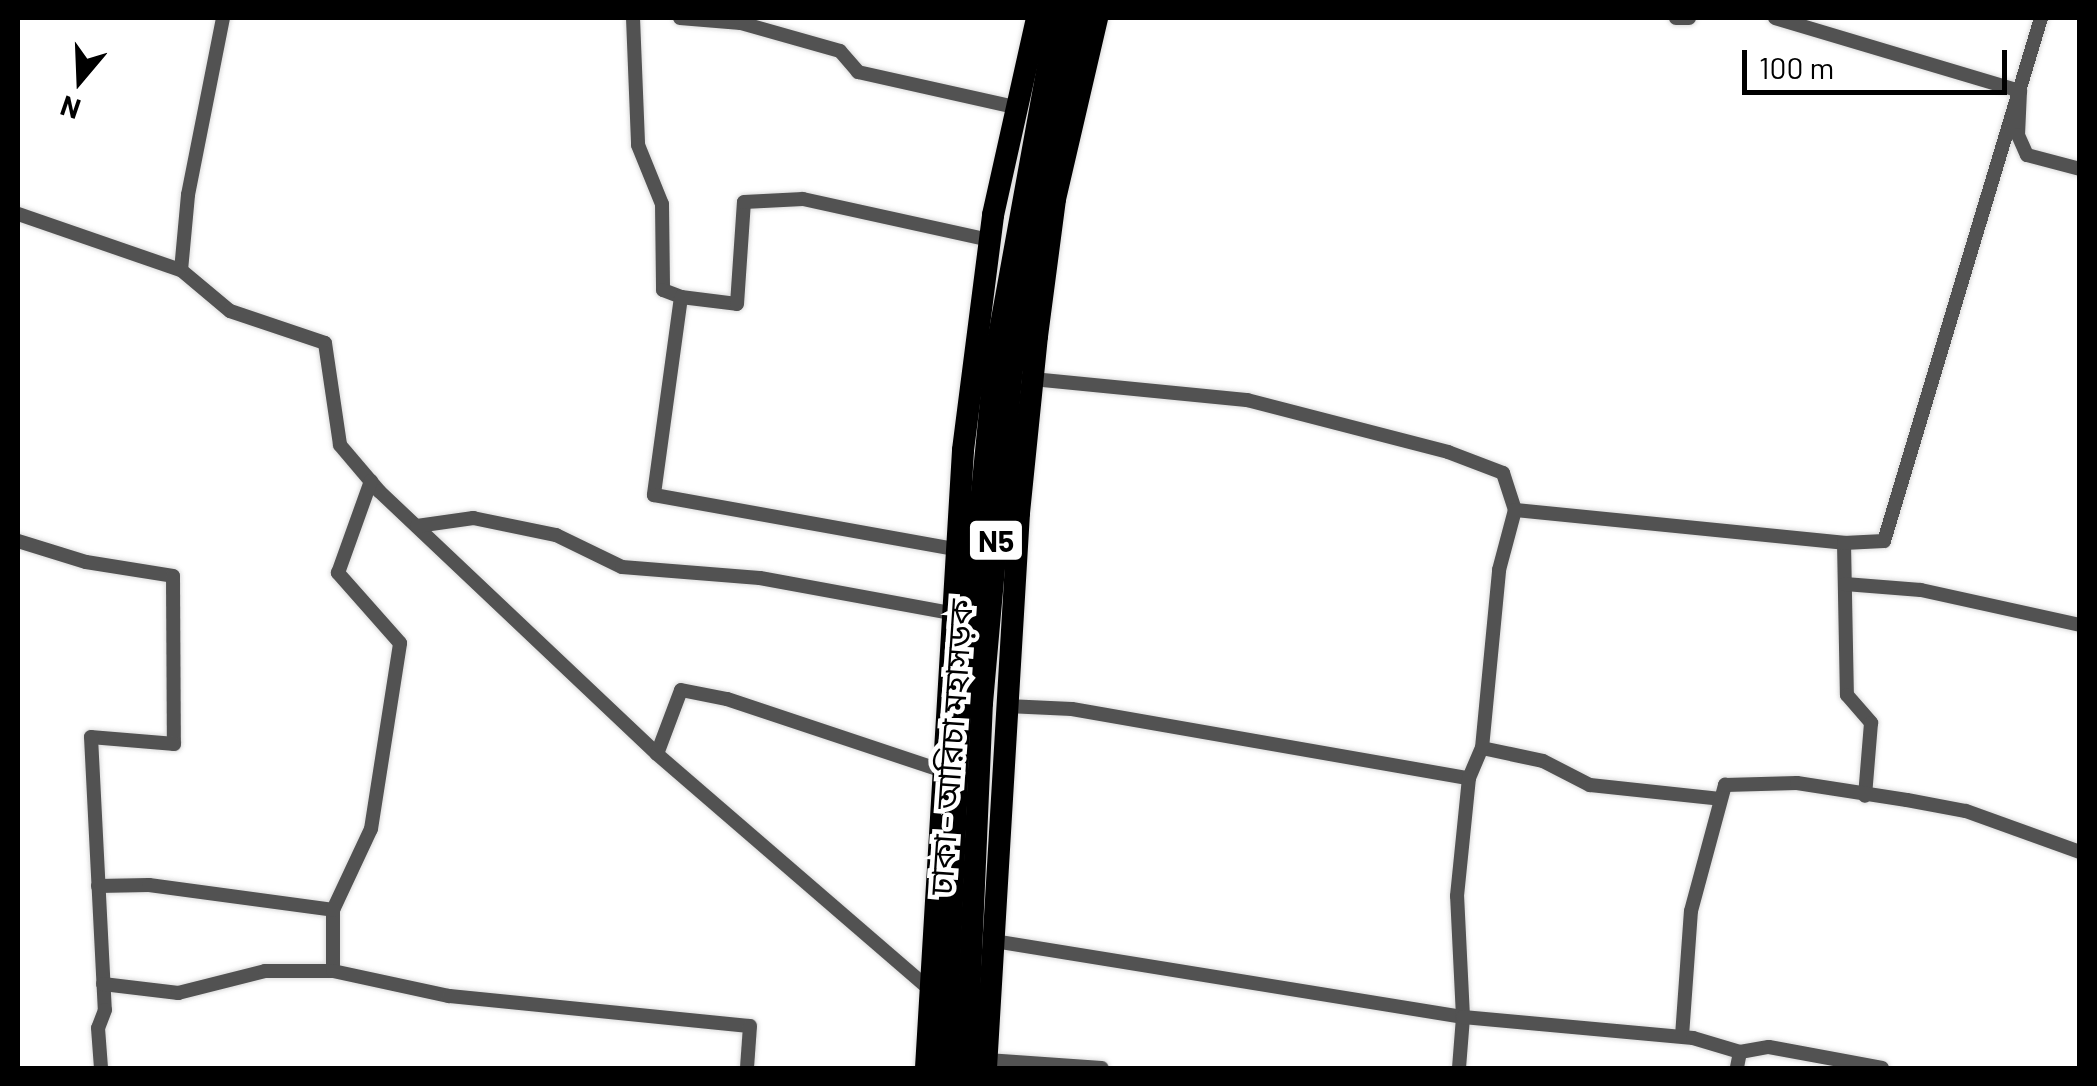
<!DOCTYPE html>
<meta charset="utf-8">
<style>
body{margin:0}
#map{position:relative;width:2097px;height:1086px;overflow:hidden;background:#fff;font-family:Barlow,"Noto Sans Bengali",sans-serif}
div>[style]{position:absolute}
.roads{filter:drop-shadow(0 0 2px #dbdbdb) drop-shadow(0 0 2px #dbdbdb)}
.minor>*{height:14px;margin:-7px;padding:0 7px;transform-origin:7px;border-radius:7px;background:#525252}
.trunk>*{height:22px;margin:-11px;padding:0 11px;transform-origin:11px;border-radius:11px;background:#000}
span{translate:-50% -50%;white-space:nowrap;text-align:center;line-height:1.15;-webkit-text-stroke:9px #fff;paint-order:stroke}
.shield-label span{padding:2px 8px;background:#fff;border:2px solid;border-radius:8px;-webkit-text-stroke-width:0}
.shield-label{font-size:30px;color:#000;font-weight:700}
.street-label{font-size:32px;color:#000}
.frame{position:absolute;inset:0;border:20px solid #000;pointer-events:none}
.north{position:absolute;left:30px;top:30px;width:100px;height:100px;-webkit-text-stroke:8px #fff;paint-order:stroke;rotate:199deg;font-size:28px;font-weight:700;line-height:40px;text-align:center;color:#000}
.north::after{content:'';display:block;margin:auto;width:35px;height:45px;background:#000;clip-path:polygon(50% 0,100% 100%,50% 72%,0 100%)}
.scale{position:absolute;left:1742px;top:50px;width:265px;height:45px;box-sizing:border-box;border:5px solid #000;border-top:0;padding-left:12px;font-size:30px;line-height:35px;white-space:nowrap;color:#000;-webkit-text-stroke:8px #fff;paint-order:stroke}
</style>
<div id="map">
<div class="roads">
<div class="minor">
<i style="left:223px;top:18px;width:180px;rotate:101.2deg"></i>
<i style="left:188px;top:195px;width:75px;rotate:95.3deg"></i>
<i style="left:181px;top:270px;width:64px;rotate:39.9deg"></i>
<i style="left:230px;top:311px;width:100px;rotate:18.6deg"></i>
<i style="left:325px;top:343px;width:103px;rotate:81.6deg"></i>
<i style="left:340px;top:445px;width:60px;rotate:49.7deg"></i>
<i style="left:379px;top:491px;width:383px;rotate:43.4deg"></i>
<i style="left:657px;top:754px;width:361px;rotate:40.8deg"></i>
<i style="left:633px;top:18px;width:127px;rotate:87.7deg"></i>
<i style="left:638px;top:145px;width:64px;rotate:67.9deg"></i>
<i style="left:662px;top:204px;width:86px;rotate:89.3deg"></i>
<i style="left:663px;top:290px;width:19px;rotate:21deg"></i>
<i style="left:681px;top:297px;width:200px;rotate:97.8deg"></i>
<i style="left:654px;top:495px;width:306px;rotate:10.2deg"></i>
<i style="left:680px;top:18px;width:61px;rotate:4.7deg"></i>
<i style="left:741px;top:23px;width:103px;rotate:15.8deg"></i>
<i style="left:840px;top:51px;width:28px;rotate:49deg"></i>
<i style="left:858px;top:72px;width:161px;rotate:12.6deg"></i>
<i style="left:1676px;top:18px;width:13px"></i>
<i style="left:1775px;top:18px;width:256px;rotate:16.6deg"></i>
<i style="left:2020px;top:91px;width:44px;rotate:92.6deg"></i>
<i style="left:2018px;top:135px;width:22px;rotate:66deg"></i>
<i style="left:2027px;top:155px;width:55px;rotate:14.8deg"></i>
<i style="left:18px;top:214px;width:172px;rotate:19deg"></i>
<i style="left:681px;top:297px;width:56px;rotate:7.1deg"></i>
<i style="left:737px;top:304px;width:102px;rotate:-86.1deg"></i>
<i style="left:744px;top:202px;width:59px;rotate:-2.9deg"></i>
<i style="left:803px;top:199px;width:191px;rotate:12.4deg"></i>
<i style="left:1032px;top:379px;width:216px;rotate:5.6deg"></i>
<i style="left:1247px;top:400px;width:208px;rotate:14.5deg"></i>
<i style="left:1448px;top:452px;width:59px;rotate:20.9deg"></i>
<i style="left:1503px;top:473px;width:39px;rotate:72deg"></i>
<i style="left:1515px;top:510px;width:331px;rotate:5.7deg"></i>
<i style="left:1844px;top:543px;width:152px;rotate:88.9deg"></i>
<i style="left:1847px;top:695px;width:37px;rotate:49deg"></i>
<i style="left:1871px;top:723px;width:73px;rotate:94.7deg"></i>
<i style="left:417px;top:526px;width:57px;rotate:-8.1deg"></i>
<i style="left:473px;top:518px;width:85px;rotate:11.6deg"></i>
<i style="left:556px;top:535px;width:73px;rotate:25.9deg"></i>
<i style="left:622px;top:567px;width:138px;rotate:4.6deg"></i>
<i style="left:760px;top:578px;width:193px;rotate:10.4deg"></i>
<i style="left:18px;top:541px;width:71px;rotate:17.2deg"></i>
<i style="left:86px;top:562px;width:88px;rotate:9.1deg"></i>
<i style="left:173px;top:576px;width:168px;rotate:89.7deg"></i>
<i style="left:174px;top:744px;width:83px;rotate:-175.2deg"></i>
<i style="left:91px;top:737px;width:273px;rotate:87.1deg"></i>
<i style="left:105px;top:1010px;width:19px;rotate:111deg"></i>
<i style="left:98px;top:1028px;width:40px;rotate:85.7deg"></i>
<i style="left:1844px;top:543px;width:40px;rotate:-2.9deg"></i>
<i style="left:1884px;top:541px;width:546px;rotate:-73.29deg"></i>
<i style="left:1845px;top:584px;width:76px;rotate:4.5deg"></i>
<i style="left:1921px;top:590px;width:163px;rotate:12.4deg"></i>
<i style="left:1007px;top:706px;width:65px;rotate:2.6deg"></i>
<i style="left:1072px;top:709px;width:403px;rotate:9.9deg"></i>
<i style="left:1469px;top:778px;width:33px;rotate:-67deg"></i>
<i style="left:1482px;top:748px;width:62px;rotate:12deg"></i>
<i style="left:1543px;top:761px;width:53px;rotate:27.1deg"></i>
<i style="left:1590px;top:785px;width:131px;rotate:6.1deg"></i>
<i style="left:1482px;top:748px;width:179px;rotate:-84.5deg"></i>
<i style="left:1499px;top:570px;width:62px;rotate:-75.1deg"></i>
<i style="left:657px;top:754px;width:68px;rotate:-69.4deg"></i>
<i style="left:681px;top:690px;width:47px;rotate:11.1deg"></i>
<i style="left:727px;top:699px;width:225px;rotate:18.4deg"></i>
<i style="left:98px;top:886px;width:51px;rotate:-1.1deg"></i>
<i style="left:149px;top:885px;width:186px;rotate:7.7deg"></i>
<i style="left:333px;top:910px;width:61px;rotate:90deg"></i>
<i style="left:333px;top:910px;width:89px;rotate:-64.9deg"></i>
<i style="left:371px;top:829px;width:188px;rotate:-81.1deg"></i>
<i style="left:400px;top:643px;width:94px;rotate:-131.5deg"></i>
<i style="left:338px;top:573px;width:98px;rotate:-70.3deg"></i>
<i style="left:994px;top:941px;width:475px;rotate:9.2deg"></i>
<i style="left:1463px;top:1017px;width:121px;rotate:-92.8deg"></i>
<i style="left:1457px;top:896px;width:119px;rotate:-84.2deg"></i>
<i style="left:103px;top:984px;width:76px;rotate:6.8deg"></i>
<i style="left:178px;top:993px;width:90px;rotate:-14.2deg"></i>
<i style="left:265px;top:971px;width:68px"></i>
<i style="left:333px;top:971px;width:119px;rotate:12.2deg"></i>
<i style="left:449px;top:996px;width:302px;rotate:5.7deg"></i>
<i style="left:750px;top:1026px;width:42px;rotate:94.1deg"></i>
<i style="left:1682px;top:1036px;width:125px;rotate:-85.9deg"></i>
<i style="left:1691px;top:911px;width:131px;rotate:-74.9deg"></i>
<i style="left:1725px;top:785px;width:72px;rotate:-1.6deg"></i>
<i style="left:1797px;top:783px;width:111px;rotate:8.8deg"></i>
<i style="left:1907px;top:800px;width:60px;rotate:10.6deg"></i>
<i style="left:1966px;top:811px;width:121px;rotate:19.8deg"></i>
<i style="left:1740px;top:1052px;width:29px;rotate:-10deg"></i>
<i style="left:1769px;top:1047px;width:115px;rotate:10.5deg"></i>
<i style="left:987px;top:1060px;width:115px;rotate:4deg"></i>
<i style="left:1459px;top:1068px;width:51px;rotate:-85.5deg"></i>
<i style="left:1463px;top:1017px;width:231px;rotate:5.2deg"></i>
<i style="left:1693px;top:1038px;width:49px;rotate:16.6deg"></i>
<i style="left:1740px;top:1052px;width:16px;rotate:101deg"></i>
</div>
<div class="trunk">
<i style="left:926px;top:1068px;width:619px;rotate:-86.57deg"></i>
<i style="left:963px;top:450px;width:237px;rotate:-82.7deg"></i>
<i style="left:993px;top:215px;width:202px;rotate:-77.4deg"></i>
<i style="left:945px;top:1068px;width:341px;rotate:-87.6deg"></i>
<i style="left:959px;top:727px;width:371px;rotate:-84.4deg"></i>
<i style="left:995px;top:358px;width:346px;rotate:-79.7deg"></i>
<i style="left:966px;top:1068px;width:365px;rotate:-87.5deg"></i>
<i style="left:982px;top:703px;width:327px;rotate:-84.9deg"></i>
<i style="left:1011px;top:377px;width:137px;rotate:-82deg"></i>
<i style="left:1030px;top:241px;width:228px;rotate:-77.9deg"></i>
<i style="left:986px;top:1068px;width:556px;rotate:-86.6deg"></i>
<i style="left:1019px;top:513px;width:178px;rotate:-84.2deg"></i>
<i style="left:1037px;top:336px;width:138px;rotate:-82.5deg"></i>
<i style="left:1055px;top:199px;width:186px;rotate:-76.9deg"></i>
</div>
</div>
<div class="shield-label">
<span style="left:996px;top:540px">N5</span>
</div>
<div class="street-label">
<span style="left:950px;top:747px;rotate:-86deg">ঢাকা - আরিচা মহাসড়ক</span>
</div>
<div class="frame"></div>
<div class="north">N</div>
<div class="scale">100 m</div>
</div>
